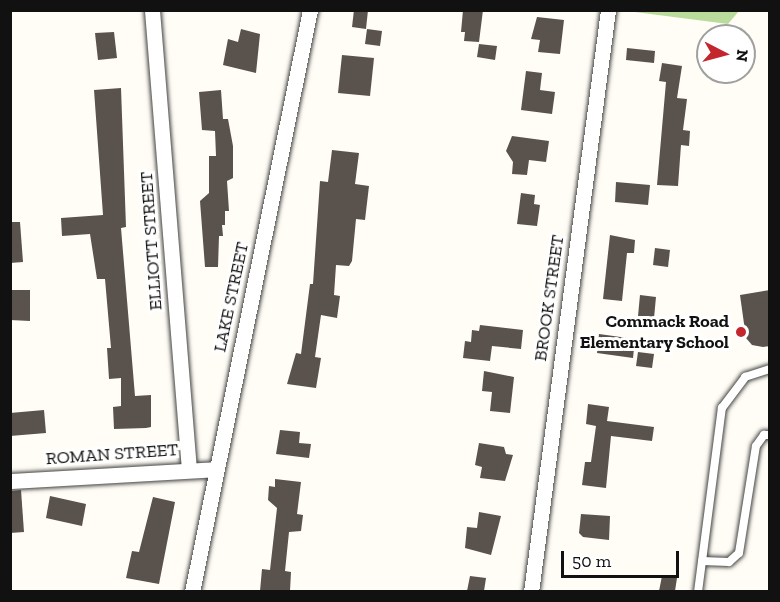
<!DOCTYPE html>
<style>
body{margin:0}
#map{position:relative;width:780px;height:602px;overflow:hidden;background:#fffdf5;font-family:"Zilla Slab",serif}
div>[style]{position:absolute}
.forest>*{inset:0;background:#b9dc9c}
.building>*{inset:0;background:#5a524d}
.roads{filter:drop-shadow(0 0 2px #444) drop-shadow(0 0 2px #444)}
.lane>*{height:8px;margin:-4px;padding:0 4px;transform-origin:4px;border-radius:4px;background:#fff}
.street>*{height:15px;margin:-7.5px;padding:0 7.5px;transform-origin:7.5px;border-radius:7.5px;background:#fff}
.dots>*{width:16px;height:16px;translate:-50% -50%;box-sizing:border-box;border:3px solid #fff;border-radius:50%}
span{translate:-50% -50%;white-space:nowrap;text-align:center;line-height:1.15;-webkit-text-stroke:6px #fff;paint-order:stroke}
.street-label{font-size:18px;color:#111}
.poi-label{font-size:18px;color:#111;font-weight:700}
.right{translate:-100% -50%;text-align:right}
.frame{position:absolute;inset:0;border:12px solid #111;pointer-events:none}
.north{position:absolute;left:696px;top:24px;width:60px;height:60px;box-sizing:border-box;background:#fff;border:2px solid #a0a0a0;border-radius:50%;rotate:96deg;font-size:16px;font-weight:700;line-height:24px;text-align:center;color:#111}
.north::after{content:'';display:block;margin:auto;width:21px;height:27px;background:#c4262e;clip-path:polygon(50% 0,100% 100%,50% 72%,0 100%)}
.scale{position:absolute;left:561px;top:551px;width:118px;height:27px;box-sizing:border-box;border:3px solid #111;border-top:0;padding-left:8px;font-size:18px;line-height:21px;white-space:nowrap;color:#111;-webkit-text-stroke:4px #fff;paint-order:stroke}
</style>
<div id="map">
<div class="forest">
<i style="clip-path:polygon(627px 11px,739px 10px,739px 11px,728px 24px)"></i>
</div>
<div class="building">
<i style="clip-path:polygon(354px 10px,368px 10px,366px 29px,352px 27px)"></i>
<i style="clip-path:polygon(463px 10px,483px 10px,479px 42px,464px 41px,465px 32px,461px 32px)"></i>
<i style="clip-path:polygon(537px 17px,564px 20px,560px 54px,538px 52px,540px 40px,531px 39px)"></i>
<i style="clip-path:polygon(241px 29px,260px 34px,256px 73px,223px 65px,228px 39px,238px 42px)"></i>
<i style="clip-path:polygon(367px 29px,382px 31px,380px 46px,365px 44px)"></i>
<i style="clip-path:polygon(114px 32px,117px 58px,98px 60px,95px 33px)"></i>
<i style="clip-path:polygon(479px 44px,497px 46px,495px 60px,477px 57px)"></i>
<i style="clip-path:polygon(627px 48px,655px 51px,654px 63px,626px 60px)"></i>
<i style="clip-path:polygon(342px 55px,374px 58px,370px 96px,338px 93px)"></i>
<i style="clip-path:polygon(662px 63px,682px 66px,677px 98px,687px 99px,683px 130px,690px 131px,689px 146px,681px 145px,678px 186px,657px 185px,666px 82px,659px 81px)"></i>
<i style="clip-path:polygon(526px 71px,542px 73px,540px 90px,555px 92px,552px 114px,521px 110px)"></i>
<i style="clip-path:polygon(121px 88px,126px 227px,121px 228px,135px 396px,151px 395px,151px 427px,146px 428px,114px 429px,113px 407px,121px 406px,121px 378px,109px 379px,107px 348px,111px 348px,105px 279px,97px 279px,90px 234px,62px 236px,61px 218px,103px 215px,94px 90px)"></i>
<i style="clip-path:polygon(221px 90px,223px 119px,228px 119px,233px 146px,233px 178px,227px 181px,229px 211px,225px 211px,225px 225px,222px 225px,223px 236px,219px 236px,218px 267px,205px 267px,200px 201px,209px 193px,209px 156px,216px 156px,215px 131px,202px 130px,199px 92px)"></i>
<i style="clip-path:polygon(512px 136px,549px 141px,546px 162px,529px 160px,527px 175px,512px 174px,513px 162px,506px 151px)"></i>
<i style="clip-path:polygon(332px 150px,359px 153px,355px 184px,369px 186px,365px 220px,356px 219px,352px 261px,349px 266px,336px 265px,334px 295px,340px 296px,337px 318px,321px 315px,315px 357px,321px 358px,316px 388px,287px 384px,296px 353px,301px 354px,310px 284px,313px 284px,320px 181px,328px 182px)"></i>
<i style="clip-path:polygon(616px 182px,650px 185px,648px 205px,615px 202px)"></i>
<i style="clip-path:polygon(521px 193px,535px 195px,534px 204px,540px 205px,537px 226px,517px 224px)"></i>
<i style="clip-path:polygon(10px 222px,20px 222px,23px 262px,10px 263px)"></i>
<i style="clip-path:polygon(610px 235px,635px 240px,634px 253px,627px 253px,622px 301px,603px 299px)"></i>
<i style="clip-path:polygon(655px 248px,670px 250px,668px 267px,653px 265px)"></i>
<i style="clip-path:polygon(11px 290px,30px 290px,30px 321px,10px 320px)"></i>
<i style="clip-path:polygon(770px 290px,770px 346px,763px 347px,752px 345px,746px 338px,740px 295px)"></i>
<i style="clip-path:polygon(640px 295px,656px 297px,654px 318px,638px 316px)"></i>
<i style="clip-path:polygon(480px 325px,523px 330px,521px 349px,492px 346px,490px 361px,463px 358px,465px 341px,471px 342px,472px 330px,479px 331px)"></i>
<i style="clip-path:polygon(599px 334px,635px 339px,633px 358px,597px 353px)"></i>
<i style="clip-path:polygon(638px 352px,654px 354px,652px 368px,636px 366px)"></i>
<i style="clip-path:polygon(484px 371px,514px 377px,510px 413px,490px 411px,492px 392px,482px 391px)"></i>
<i style="clip-path:polygon(588px 404px,609px 407px,607px 421px,654px 427px,652px 441px,611px 436px,606px 488px,582px 485px,585px 462px,591px 462px,596px 426px,586px 424px)"></i>
<i style="clip-path:polygon(44px 410px,46px 433px,10px 436px,10px 413px)"></i>
<i style="clip-path:polygon(280px 430px,300px 432px,299px 443px,311px 444px,309px 458px,276px 454px)"></i>
<i style="clip-path:polygon(479px 443px,504px 447px,506px 454px,513px 455px,505px 481px,480px 478px,482px 467px,475px 465px)"></i>
<i style="clip-path:polygon(275px 479px,301px 482px,297px 514px,303px 515px,301px 531px,289px 532px,285px 571px,291px 572px,290px 591px,260px 591px,262px 569px,270px 570px,277px 508px,268px 500px,269px 486px,275px 487px)"></i>
<i style="clip-path:polygon(21px 490px,24px 532px,10px 533px,10px 491px)"></i>
<i style="clip-path:polygon(50px 496px,86px 504px,82px 526px,46px 518px)"></i>
<i style="clip-path:polygon(153px 497px,175px 502px,159px 584px,126px 578px,132px 551px,139px 552px)"></i>
<i style="clip-path:polygon(479px 512px,501px 516px,491px 555px,465px 548px,467px 527px,477px 528px)"></i>
<i style="clip-path:polygon(581px 514px,610px 516px,609px 540px,583px 537px,579px 533px)"></i>
<i style="clip-path:polygon(470px 576px,486px 578px,484px 591px,467px 591px)"></i>
<i style="clip-path:polygon(662px 576px,677px 578px,675px 591px,659px 591px)"></i>
</div>
<div class="roads">
<div class="lane">
<i style="left:702px;top:561px;width:27px;rotate:2deg"></i>
<i style="left:729px;top:562px;width:13px;rotate:-42deg"></i>
<i style="left:739px;top:553px;width:108px;rotate:-81deg"></i>
<i style="left:756px;top:446px;width:14px;rotate:-54deg"></i>
<i style="left:764px;top:435px;width:6px"></i>
<i style="left:698px;top:592px;width:186px;rotate:-82.6deg"></i>
<i style="left:722px;top:408px;width:39px;rotate:-53deg"></i>
<i style="left:745px;top:377px;width:26px;rotate:-18deg"></i>
</div>
<div class="street">
<i style="left:152px;top:10px;width:459px;rotate:85.4deg"></i>
<i style="left:10px;top:481px;width:206px;rotate:-3.3deg"></i>
<i style="left:192px;top:592px;width:594px;rotate:-78.54deg"></i>
<i style="left:531px;top:592px;width:587px;rotate:-82.46deg"></i>
</div>
</div>
<div class="dots">
<i style="left:741px;top:332px;background:#c4262e"></i>
</div>
<div class="street-label">
<span style="left:151px;top:241px;rotate:-94deg">ELLIOTT STREET</span>
<span style="left:231px;top:297px;rotate:-78deg">LAKE STREET</span>
<span style="left:549px;top:298px;rotate:-82deg">BROOK STREET</span>
<span style="left:112px;top:454px;rotate:-4deg">ROMAN STREET</span>
</div>
<div class="poi-label">
<span class="right" style="left:729px;top:332px">Commack Road<br>Elementary School</span>
</div>
<div class="frame"></div>
<div class="north">N</div>
<div class="scale">50 m</div>
</div>
